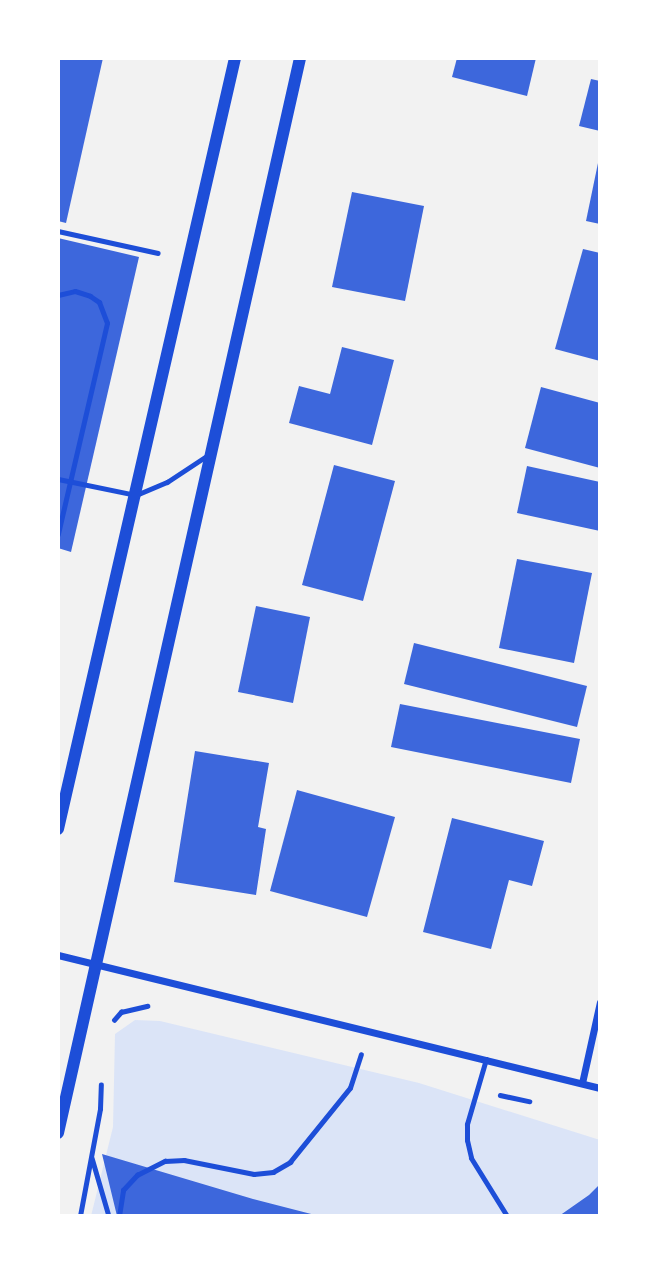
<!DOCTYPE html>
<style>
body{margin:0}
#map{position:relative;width:658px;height:1274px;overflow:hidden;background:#f2f2f2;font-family:Lato,sans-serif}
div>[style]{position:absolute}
.green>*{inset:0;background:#dbe4f7}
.building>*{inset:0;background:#3d67dc}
.path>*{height:4.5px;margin:-2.25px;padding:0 2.25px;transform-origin:2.25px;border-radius:2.25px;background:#1d4ed8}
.service>*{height:5px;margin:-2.5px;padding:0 2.5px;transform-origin:2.5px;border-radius:2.5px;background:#1d4ed8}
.minor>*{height:7px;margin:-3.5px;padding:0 3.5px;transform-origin:3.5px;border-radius:3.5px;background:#1d4ed8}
.tertiary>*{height:12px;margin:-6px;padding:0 6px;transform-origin:6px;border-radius:6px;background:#1d4ed8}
span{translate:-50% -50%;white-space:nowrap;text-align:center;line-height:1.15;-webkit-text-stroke:5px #fff;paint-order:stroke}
.frame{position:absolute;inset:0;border:60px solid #fff;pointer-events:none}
</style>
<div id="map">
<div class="green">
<i style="clip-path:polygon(135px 1020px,160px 1021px,419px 1083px,600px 1140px,600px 1216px,91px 1216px,113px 1127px,115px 1034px)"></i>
</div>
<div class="building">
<i style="clip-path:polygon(58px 58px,103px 58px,66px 223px,58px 221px)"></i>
<i style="clip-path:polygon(457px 58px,536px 58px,527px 96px,452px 77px)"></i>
<i style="clip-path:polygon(591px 79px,600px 81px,600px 131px,579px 126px)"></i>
<i style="clip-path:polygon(598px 163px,600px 163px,600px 224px,586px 221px)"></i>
<i style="clip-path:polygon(352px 192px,424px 206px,405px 301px,332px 287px)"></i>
<i style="clip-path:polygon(58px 238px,139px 257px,71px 552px,58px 548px)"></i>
<i style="clip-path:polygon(583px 249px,600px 253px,600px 361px,555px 349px)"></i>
<i style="clip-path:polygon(342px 347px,394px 360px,372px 445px,289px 423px,299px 386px,330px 394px)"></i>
<i style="clip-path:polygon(541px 387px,600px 403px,600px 468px,525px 448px)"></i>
<i style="clip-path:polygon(334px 465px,395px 481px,363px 601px,302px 585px)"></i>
<i style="clip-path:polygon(527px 466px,600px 482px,600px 531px,517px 513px)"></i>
<i style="clip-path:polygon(517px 559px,592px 573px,574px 663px,499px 648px)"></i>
<i style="clip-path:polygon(256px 606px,310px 617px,293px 703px,238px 692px)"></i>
<i style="clip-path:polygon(414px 643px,587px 686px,577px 727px,404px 684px)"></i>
<i style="clip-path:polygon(400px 704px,580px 739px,571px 783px,391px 747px)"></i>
<i style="clip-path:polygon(195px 751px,269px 763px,258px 827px,266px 829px,256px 895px,174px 882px)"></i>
<i style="clip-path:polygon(297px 790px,395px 817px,367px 917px,270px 891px)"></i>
<i style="clip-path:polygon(452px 818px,544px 841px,532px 886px,509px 880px,491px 949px,423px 932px)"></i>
<i style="clip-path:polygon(102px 1154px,253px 1199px,319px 1216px,117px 1216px)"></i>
<i style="clip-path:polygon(600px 1184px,600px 1216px,559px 1216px,589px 1195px)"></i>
</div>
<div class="path">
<i style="left:58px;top:231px;width:102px;rotate:12.4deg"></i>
<i style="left:114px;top:1020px;width:11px;rotate:-49deg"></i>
<i style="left:121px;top:1012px;width:27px;rotate:-13deg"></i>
<i style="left:500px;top:1095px;width:30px;rotate:12deg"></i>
<i style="left:92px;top:1158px;width:60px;rotate:73.7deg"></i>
<i style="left:80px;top:1216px;width:109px;rotate:-79.4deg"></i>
<i style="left:100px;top:1109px;width:24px;rotate:-88deg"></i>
<i style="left:119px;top:1216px;width:26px;rotate:-81deg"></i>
<i style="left:123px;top:1190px;width:21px;rotate:-47deg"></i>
<i style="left:137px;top:1175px;width:31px;rotate:-27deg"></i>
<i style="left:165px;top:1161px;width:19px;rotate:-3deg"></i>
<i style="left:184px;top:1160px;width:71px;rotate:11.3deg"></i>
<i style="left:254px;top:1174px;width:19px;rotate:-6deg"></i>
<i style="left:273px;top:1172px;width:20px;rotate:-30deg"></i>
<i style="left:290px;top:1162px;width:95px;rotate:-51deg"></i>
<i style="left:350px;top:1088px;width:35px;rotate:-72deg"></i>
</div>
<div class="service">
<i style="left:58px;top:295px;width:17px;rotate:-13deg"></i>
<i style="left:75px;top:291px;width:16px;rotate:18deg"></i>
<i style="left:90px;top:296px;width:11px;rotate:34deg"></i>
<i style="left:99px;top:302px;width:22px;rotate:69deg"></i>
<i style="left:107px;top:323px;width:217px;rotate:103.1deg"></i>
<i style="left:58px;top:479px;width:80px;rotate:11.6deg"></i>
<i style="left:136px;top:495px;width:34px;rotate:-23deg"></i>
<i style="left:167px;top:482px;width:49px;rotate:-33.4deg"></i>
<i style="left:486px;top:1059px;width:68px;rotate:106.3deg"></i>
<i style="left:467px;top:1124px;width:16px;rotate:90deg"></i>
<i style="left:467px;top:1140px;width:18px;rotate:77deg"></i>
<i style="left:471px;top:1158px;width:68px;rotate:58.2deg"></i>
</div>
<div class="minor">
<i style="left:58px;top:955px;width:558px;rotate:13.79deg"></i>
<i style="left:582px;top:1083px;width:83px;rotate:-77.5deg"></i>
</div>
<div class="tertiary">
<i style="left:58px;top:829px;width:791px;rotate:-77.07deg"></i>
<i style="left:58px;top:1133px;width:1102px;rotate:-77.31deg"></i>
</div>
<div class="frame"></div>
</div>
